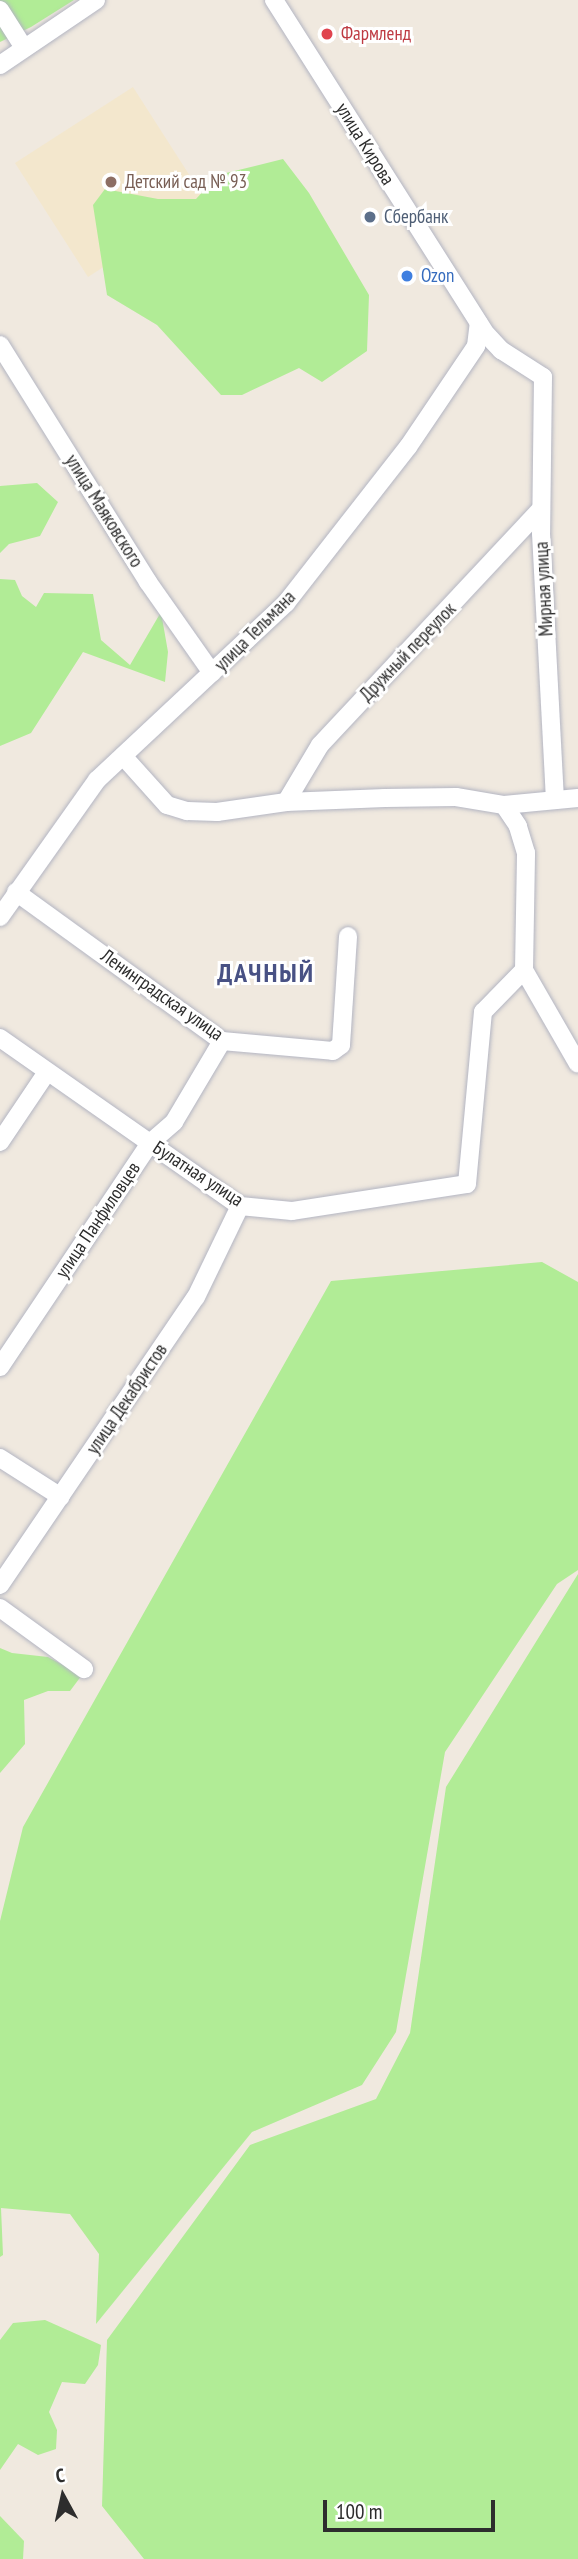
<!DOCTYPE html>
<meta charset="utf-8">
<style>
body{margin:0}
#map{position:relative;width:578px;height:2559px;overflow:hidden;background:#f0e9df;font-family:"PT Sans Narrow",sans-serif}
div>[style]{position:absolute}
.education>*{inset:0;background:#f3e7cd}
.green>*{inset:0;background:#b1ec96}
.roads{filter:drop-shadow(0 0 2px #b3b5c2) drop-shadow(0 0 2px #b3b5c2)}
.minor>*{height:18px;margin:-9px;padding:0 9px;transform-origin:9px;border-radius:9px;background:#fff}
.dots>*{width:19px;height:19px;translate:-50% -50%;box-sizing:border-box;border:4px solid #fff;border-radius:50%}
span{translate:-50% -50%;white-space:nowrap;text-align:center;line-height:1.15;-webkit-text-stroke:6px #fff;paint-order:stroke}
.health-label{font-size:19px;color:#be3a42}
.left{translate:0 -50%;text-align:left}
.street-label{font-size:19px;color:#2d2d2d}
.education-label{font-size:19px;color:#785e54}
.service-label{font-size:19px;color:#4e5e75}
.shop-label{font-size:19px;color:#366cbe}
.district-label{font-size:26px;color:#485184;font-weight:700;letter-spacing:2px}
.north{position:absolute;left:28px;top:2461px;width:70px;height:70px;-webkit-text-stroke:5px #fff;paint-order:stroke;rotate:352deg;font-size:19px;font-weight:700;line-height:28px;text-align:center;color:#2d2d2d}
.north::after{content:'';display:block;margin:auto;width:24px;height:32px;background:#2d2d2d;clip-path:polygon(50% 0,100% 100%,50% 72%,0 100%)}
.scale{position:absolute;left:323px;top:2500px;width:172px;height:32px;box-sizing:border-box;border:4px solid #2d2d2d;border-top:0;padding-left:9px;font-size:21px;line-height:24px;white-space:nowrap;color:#2d2d2d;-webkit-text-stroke:5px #fff;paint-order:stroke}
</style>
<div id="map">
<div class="education">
<i style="clip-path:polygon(133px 87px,206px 201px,88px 277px,15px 163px)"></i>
</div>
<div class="green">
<i style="clip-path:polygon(0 0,74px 0,31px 27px,0 42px)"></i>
<i style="clip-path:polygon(283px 159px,309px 193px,369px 295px,367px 351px,322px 382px,299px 368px,242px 395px,221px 395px,157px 325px,107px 295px,93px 205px,105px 189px,158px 199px,196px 199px,218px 175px)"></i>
<i style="clip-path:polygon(37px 483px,58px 502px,40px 536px,9px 544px,0 553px,0 486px)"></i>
<i style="clip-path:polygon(0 579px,15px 580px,22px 596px,36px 607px,44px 593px,93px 594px,101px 640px,130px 665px,161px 612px,168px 652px,165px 682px,83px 652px,31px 733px,0 746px)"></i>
<i style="clip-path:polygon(542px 1262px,578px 1282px,578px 1570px,557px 1584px,445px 1752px,396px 2032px,362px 2085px,252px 2132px,96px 2324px,99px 2254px,70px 2214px,1px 2208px,3px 2255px,0 2257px,0 1921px,23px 1827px,331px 1281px)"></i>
<i style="clip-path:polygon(578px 1574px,578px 2559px,144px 2559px,102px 2506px,107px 2340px,250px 2145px,376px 2099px,410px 2033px,446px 1787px)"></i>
<i style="clip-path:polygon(0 1648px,12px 1653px,48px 1657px,82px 1675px,70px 1691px,48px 1691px,24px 1700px,25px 1744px,0 1773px)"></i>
<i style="clip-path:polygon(45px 2320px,101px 2345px,98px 2365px,85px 2384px,62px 2382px,49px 2412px,57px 2430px,56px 2449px,38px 2455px,18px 2444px,0 2470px,0 2340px,13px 2323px)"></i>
<i style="clip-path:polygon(0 2516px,24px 2541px,23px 2559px,0 2559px)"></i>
</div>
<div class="roads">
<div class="minor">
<i style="left:274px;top:0;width:397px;rotate:57.6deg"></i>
<i style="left:487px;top:335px;width:21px;rotate:47deg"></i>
<i style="left:501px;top:350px;width:50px;rotate:32.7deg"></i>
<i style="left:543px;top:377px;width:156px;rotate:90.7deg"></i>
<i style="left:541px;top:533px;width:267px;rotate:87deg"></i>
<i style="left:0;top:10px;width:45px;rotate:57.7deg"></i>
<i style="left:0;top:65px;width:116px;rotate:-34.1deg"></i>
<i style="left:0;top:345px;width:279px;rotate:58deg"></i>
<i style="left:148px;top:582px;width:111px;rotate:54.9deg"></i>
<i style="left:123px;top:756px;width:66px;rotate:48.1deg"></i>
<i style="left:167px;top:805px;width:21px;rotate:17deg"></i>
<i style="left:187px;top:811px;width:30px;rotate:2deg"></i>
<i style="left:217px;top:812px;width:70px;rotate:-8.2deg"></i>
<i style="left:286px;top:802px;width:99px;rotate:-2.3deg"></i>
<i style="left:385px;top:798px;width:71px;rotate:-0.8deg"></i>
<i style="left:456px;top:797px;width:49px;rotate:9.5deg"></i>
<i style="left:504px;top:805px;width:74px;rotate:-5.4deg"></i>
<i style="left:286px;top:802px;width:66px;rotate:-59.2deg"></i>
<i style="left:320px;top:745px;width:323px;rotate:-46.9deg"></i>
<i style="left:16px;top:892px;width:254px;rotate:35.9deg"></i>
<i style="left:222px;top:1041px;width:111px;rotate:5.1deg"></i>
<i style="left:333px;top:1051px;width:10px;rotate:-37deg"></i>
<i style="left:341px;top:1045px;width:109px;rotate:-86.3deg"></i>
<i style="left:0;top:917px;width:168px;rotate:-54.7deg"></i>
<i style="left:97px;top:780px;width:259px;rotate:-43.1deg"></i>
<i style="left:286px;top:603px;width:198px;rotate:-52deg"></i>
<i style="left:408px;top:447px;width:122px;rotate:-56deg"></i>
<i style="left:476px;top:346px;width:23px;rotate:-83deg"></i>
<i style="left:524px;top:970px;width:108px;rotate:60.1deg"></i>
<i style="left:0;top:1038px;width:293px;rotate:35deg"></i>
<i style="left:240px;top:1206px;width:52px;rotate:5.5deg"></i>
<i style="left:292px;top:1211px;width:177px;rotate:-8.8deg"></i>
<i style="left:467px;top:1184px;width:173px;rotate:-84.7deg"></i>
<i style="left:483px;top:1012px;width:59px;rotate:-45.7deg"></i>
<i style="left:524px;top:970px;width:117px;rotate:-89deg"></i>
<i style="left:526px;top:853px;width:28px;rotate:-107deg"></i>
<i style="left:518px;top:826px;width:25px;rotate:-124deg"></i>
<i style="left:0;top:1142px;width:84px;rotate:-56.1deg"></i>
<i style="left:0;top:1367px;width:270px;rotate:-56.2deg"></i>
<i style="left:150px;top:1143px;width:32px;rotate:-41deg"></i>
<i style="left:174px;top:1122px;width:94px;rotate:-59.3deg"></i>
<i style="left:0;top:1458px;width:72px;rotate:32.6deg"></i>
<i style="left:0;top:1585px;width:348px;rotate:-55.8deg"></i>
<i style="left:196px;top:1297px;width:101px;rotate:-64.2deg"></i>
<i style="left:0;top:1608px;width:104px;rotate:36deg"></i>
</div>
</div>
<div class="dots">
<i style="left:327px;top:34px;background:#e0444e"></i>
<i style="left:111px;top:182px;background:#8d6e63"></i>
<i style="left:370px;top:217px;background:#5c6f8a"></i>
<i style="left:407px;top:276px;background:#3f7fe0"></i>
</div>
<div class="health-label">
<span class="left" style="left:341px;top:34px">Фармленд</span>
</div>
<div class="street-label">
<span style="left:365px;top:144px;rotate:58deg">улица Кирова</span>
<span style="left:104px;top:511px;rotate:58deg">улица Маяковского</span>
<span style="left:544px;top:589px;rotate:-93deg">Мирная улица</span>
<span style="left:255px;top:631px;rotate:-45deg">улица Тельмана</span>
<span style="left:408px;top:652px;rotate:-46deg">Дружный переулок</span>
<span style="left:162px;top:995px;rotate:35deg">Ленинградская улица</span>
<span style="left:198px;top:1174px;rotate:33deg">Булатная улица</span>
<span style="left:98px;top:1220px;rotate:-56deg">улица Панфиловцев</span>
<span style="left:127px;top:1399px;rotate:-56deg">улица Декабристов</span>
</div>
<div class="education-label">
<span class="left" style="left:125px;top:182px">Детский сад № 93</span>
</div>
<div class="service-label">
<span class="left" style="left:384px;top:217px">Сбербанк</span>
</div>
<div class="shop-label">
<span class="left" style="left:421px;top:276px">Ozon</span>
</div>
<div class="district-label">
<span style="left:266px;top:973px">ДАЧНЫЙ</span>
</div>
<div class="north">С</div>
<div class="scale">100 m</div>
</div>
